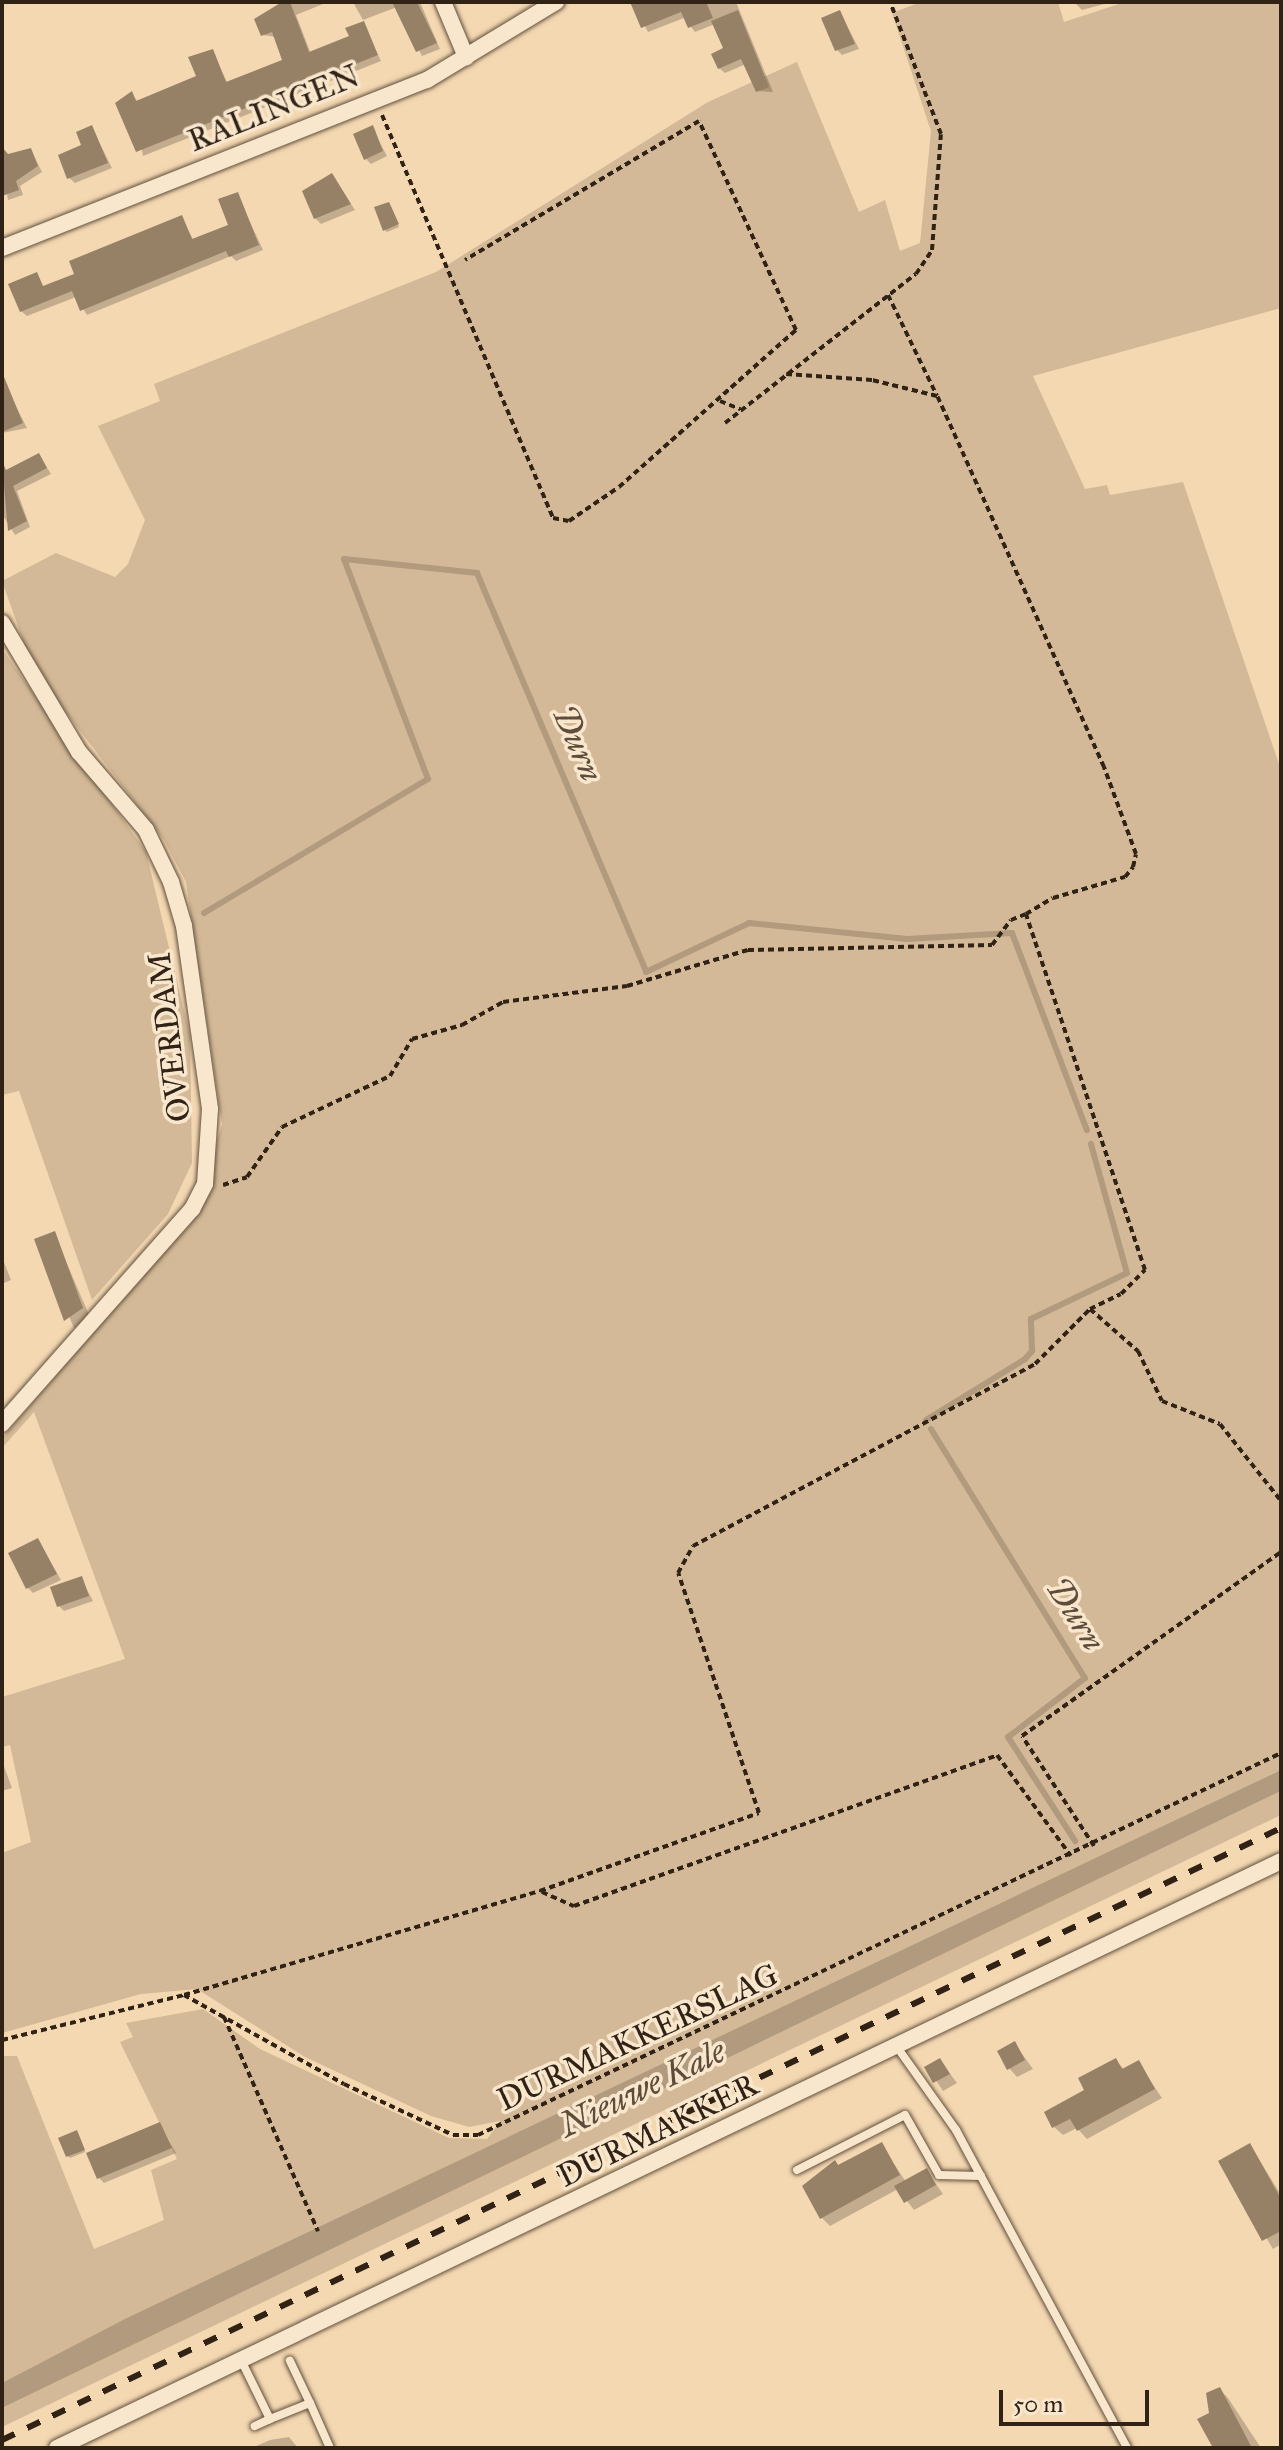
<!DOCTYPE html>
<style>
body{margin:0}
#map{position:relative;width:1283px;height:2450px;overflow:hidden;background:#f4d8b2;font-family:"IM FELL Great Primer",serif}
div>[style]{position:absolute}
.green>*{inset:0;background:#d3b997}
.water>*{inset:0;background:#b19a7d}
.shadow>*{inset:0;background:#0003}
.stream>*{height:6px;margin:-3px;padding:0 3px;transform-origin:3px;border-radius:3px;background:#b19a7d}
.building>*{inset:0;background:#968167}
.path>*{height:4px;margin-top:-2px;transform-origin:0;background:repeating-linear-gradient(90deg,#302316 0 6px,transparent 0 10px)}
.roads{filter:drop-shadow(0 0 2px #61503d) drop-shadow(0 0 2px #61503d)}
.lane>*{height:8px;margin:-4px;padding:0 4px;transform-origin:4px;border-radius:4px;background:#f8e6cd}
.street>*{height:16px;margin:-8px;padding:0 8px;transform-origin:8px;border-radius:8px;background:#f8e6cd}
.rail>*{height:6px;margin-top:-3px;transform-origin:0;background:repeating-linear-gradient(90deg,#302316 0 14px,transparent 0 28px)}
span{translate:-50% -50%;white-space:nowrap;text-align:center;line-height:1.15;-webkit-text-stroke:7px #f8e6cd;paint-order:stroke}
.street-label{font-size:32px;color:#302316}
.water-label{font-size:34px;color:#5d4d3a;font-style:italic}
.frame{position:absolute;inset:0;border:4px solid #302316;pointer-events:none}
.scale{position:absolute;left:999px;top:2390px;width:150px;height:36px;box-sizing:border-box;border:4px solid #302316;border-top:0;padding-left:10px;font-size:24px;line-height:28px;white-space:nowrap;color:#302316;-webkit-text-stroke:6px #f8e6cd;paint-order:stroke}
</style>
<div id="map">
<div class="green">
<i style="clip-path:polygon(921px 2px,1058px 2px,1064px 22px,1125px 2px,1281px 2px,1281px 308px,1033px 376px,1085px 489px,1107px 485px,1110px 495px,1183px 482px,1281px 770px,1281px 1770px,2px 2383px,2px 2056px,17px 2056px,94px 2249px,164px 2220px,151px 2170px,177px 2159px,120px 2042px,133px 2037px,126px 2023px,203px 2009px,260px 2049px,449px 2138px,487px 2139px,500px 2121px,469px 2127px,431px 2116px,305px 2057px,197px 1989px,141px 1994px,2px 2033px,2px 1853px,31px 1842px,10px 1745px,2px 1747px,2px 1697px,125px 1659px,34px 1412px,2px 1448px,2px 1438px,192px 1219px,211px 1191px,215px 1173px,205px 1184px,222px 1124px,186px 882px,164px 840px,58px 702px,25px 646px,2px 581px,56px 553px,115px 577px,128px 564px,145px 520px,98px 426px,160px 401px,154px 384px,436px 272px,708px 102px,797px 62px,859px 212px,885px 200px,900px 251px,920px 243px,931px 131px,892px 13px)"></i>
<i style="clip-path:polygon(2px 649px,146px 852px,190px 1035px,192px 1163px,168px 1214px,92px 1300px,19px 1091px,2px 1095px)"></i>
<i style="clip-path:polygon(1281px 1791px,1281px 1815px,2px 2427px,2px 2408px)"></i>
</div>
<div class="water">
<i style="clip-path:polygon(1281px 1770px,1281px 1791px,2px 2408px,2px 2383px,125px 2319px)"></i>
</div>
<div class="shadow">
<i style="clip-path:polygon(286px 2px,328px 2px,296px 15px,311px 54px,351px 37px,363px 24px,381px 61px,143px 156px,132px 94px,138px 102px,199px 77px,212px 51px,228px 84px,285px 61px,276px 37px,263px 35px)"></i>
<i style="clip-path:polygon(353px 2px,420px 2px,440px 49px,422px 56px,397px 7px,363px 20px)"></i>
<i style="clip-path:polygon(633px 2px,736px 2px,773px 92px,757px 91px,746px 64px,725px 73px,719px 68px,726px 49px,715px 24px,695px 32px,684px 18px,648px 32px)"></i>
<i style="clip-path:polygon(1074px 2px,1112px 2px,1082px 10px)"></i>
<i style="clip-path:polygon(840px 12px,859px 49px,842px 55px,837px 50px)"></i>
<i style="clip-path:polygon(92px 128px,112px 168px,75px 183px,69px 178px)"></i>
<i style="clip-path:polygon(372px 128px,387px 156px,371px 164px,366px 159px)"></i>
<i style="clip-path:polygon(31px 150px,42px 172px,20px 186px,23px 195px,8px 200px,2px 159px)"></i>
<i style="clip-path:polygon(332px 176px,355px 210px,321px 224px,315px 218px)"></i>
<i style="clip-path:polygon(237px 194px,263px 250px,236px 261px,231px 256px,87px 315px,76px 297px,27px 316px,21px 311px,37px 274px,45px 296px,181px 217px,194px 241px,230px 226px)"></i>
<i style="clip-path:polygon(391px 206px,399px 227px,387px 232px,385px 230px)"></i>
<i style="clip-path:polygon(11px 397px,27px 428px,2px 433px,2px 401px)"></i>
<i style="clip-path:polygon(39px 455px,51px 474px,17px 491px,30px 527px,15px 535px,2px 514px,2px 473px)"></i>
<i style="clip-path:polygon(54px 1234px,90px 1317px,74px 1328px,36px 1240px)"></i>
<i style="clip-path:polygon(2px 1257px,11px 1280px,2px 1284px)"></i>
<i style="clip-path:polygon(38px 1541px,61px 1580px,33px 1593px,28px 1588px)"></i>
<i style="clip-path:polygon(81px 1578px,93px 1601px,64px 1611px,59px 1606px)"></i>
<i style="clip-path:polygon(2px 1761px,12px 1788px,2px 1791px)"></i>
<i style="clip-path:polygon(1015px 2044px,1033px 2069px,1017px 2077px,1009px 2068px)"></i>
<i style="clip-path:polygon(940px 2060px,957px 2083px,943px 2091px,927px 2067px)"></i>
<i style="clip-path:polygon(1115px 2060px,1125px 2070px,1138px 2062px,1162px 2098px,1087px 2139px,1077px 2128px,1063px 2135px,1054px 2127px)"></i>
<i style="clip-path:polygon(159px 2125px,176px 2153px,104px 2183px,99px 2178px)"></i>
<i style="clip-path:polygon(78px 2135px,85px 2152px,70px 2158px,68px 2156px)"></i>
<i style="clip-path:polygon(881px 2144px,906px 2182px,927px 2171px,943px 2194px,914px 2210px,898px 2189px,830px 2226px,821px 2217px,839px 2167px)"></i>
<i style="clip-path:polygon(1250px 2145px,1281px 2195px,1281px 2244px,1273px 2249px,1221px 2162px)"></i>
<i style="clip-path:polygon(1219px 2389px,1228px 2398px,1261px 2448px,1215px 2448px,1211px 2414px)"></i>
<i style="clip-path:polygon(289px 2437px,298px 2448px,252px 2448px,270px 2440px)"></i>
</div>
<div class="stream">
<i style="left:204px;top:913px;width:261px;rotate:-30.9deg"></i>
<i style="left:428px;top:779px;width:235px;rotate:-110.9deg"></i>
<i style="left:344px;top:559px;width:134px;rotate:6deg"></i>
<i style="left:477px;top:573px;width:433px;rotate:67deg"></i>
<i style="left:646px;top:972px;width:114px;rotate:-25.4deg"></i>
<i style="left:749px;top:923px;width:159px;rotate:5.8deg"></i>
<i style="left:907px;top:939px;width:105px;rotate:-3.3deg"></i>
<i style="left:1012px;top:933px;width:211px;rotate:69.2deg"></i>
<i style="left:926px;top:1420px;width:116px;rotate:-31.6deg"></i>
<i style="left:1025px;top:1359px;width:11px;rotate:-49deg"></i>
<i style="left:1032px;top:1351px;width:32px;rotate:-92deg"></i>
<i style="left:1031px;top:1319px;width:106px;rotate:-25.6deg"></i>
<i style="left:1127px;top:1273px;width:134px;rotate:-105.6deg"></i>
<i style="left:931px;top:1429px;width:293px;rotate:58.3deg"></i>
<i style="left:1085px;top:1678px;width:97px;rotate:142.5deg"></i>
<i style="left:1008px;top:1737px;width:124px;rotate:57.2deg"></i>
</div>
<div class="building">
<i style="clip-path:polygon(282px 2px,290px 2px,309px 52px,349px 36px,345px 28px,364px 21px,378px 55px,136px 152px,115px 103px,132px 91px,136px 101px,196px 76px,188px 57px,213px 49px,226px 82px,282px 60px,272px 32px,261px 36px,254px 19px)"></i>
<i style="clip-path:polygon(392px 2px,417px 2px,437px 43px,416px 52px)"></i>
<i style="clip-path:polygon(630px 2px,706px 2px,713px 18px,688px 28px,681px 12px,641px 28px)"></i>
<i style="clip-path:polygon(738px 10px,769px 87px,756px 92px,741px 59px,718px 69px,711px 54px,723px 48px,711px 21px)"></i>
<i style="clip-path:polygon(840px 10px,855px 44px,835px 51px,821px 18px)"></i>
<i style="clip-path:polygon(92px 125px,108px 163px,67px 179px,58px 155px,81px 145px,76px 132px)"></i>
<i style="clip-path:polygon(373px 125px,383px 151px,364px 160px,353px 134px)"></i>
<i style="clip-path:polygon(2px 147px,8px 154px,31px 148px,38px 166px,16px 181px,19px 190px,2px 196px)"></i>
<i style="clip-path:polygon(332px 173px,351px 204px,314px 219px,302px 191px)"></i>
<i style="clip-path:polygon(238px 192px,259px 245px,229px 257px,226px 251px,80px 311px,72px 291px,20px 312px,8px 284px,37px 272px,43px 286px,74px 274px,69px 261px,182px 215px,192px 239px,228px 225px,218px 199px)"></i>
<i style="clip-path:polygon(389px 202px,399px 224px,383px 231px,374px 207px)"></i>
<i style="clip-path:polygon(2px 372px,23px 423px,2px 432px)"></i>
<i style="clip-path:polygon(39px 453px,47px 468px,13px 486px,27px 521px,8px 531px,2px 461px,6px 470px)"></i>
<i style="clip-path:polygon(55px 1231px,83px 1308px,64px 1321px,34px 1239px)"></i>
<i style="clip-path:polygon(38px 1538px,57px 1574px,26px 1589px,8px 1553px)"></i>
<i style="clip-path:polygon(82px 1576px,89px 1596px,57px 1607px,50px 1587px)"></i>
<i style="clip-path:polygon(1015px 2041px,1025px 2060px,1007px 2070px,997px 2051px)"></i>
<i style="clip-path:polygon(940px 2058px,950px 2074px,933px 2083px,924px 2067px)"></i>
<i style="clip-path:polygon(1116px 2058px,1122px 2069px,1139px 2060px,1155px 2089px,1077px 2131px,1070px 2119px,1052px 2128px,1044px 2112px,1084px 2090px,1078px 2078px)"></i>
<i style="clip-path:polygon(160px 2122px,172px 2148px,97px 2179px,86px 2153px)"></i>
<i style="clip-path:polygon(77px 2130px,85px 2150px,66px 2157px,58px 2138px)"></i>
<i style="clip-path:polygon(882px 2142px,900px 2175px,820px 2219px,802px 2186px,835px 2160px,838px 2165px)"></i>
<i style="clip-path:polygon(1250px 2143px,1281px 2199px,1281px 2231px,1262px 2241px,1218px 2161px)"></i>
<i style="clip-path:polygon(927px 2168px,936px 2185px,904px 2203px,894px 2186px)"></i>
<i style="clip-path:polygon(1220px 2387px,1252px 2448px,1213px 2448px,1197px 2419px,1209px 2413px,1206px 2393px)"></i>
</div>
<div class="path">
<i style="left:382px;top:115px;width:438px;rotate:67deg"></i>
<i style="left:553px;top:518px;width:16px;rotate:11deg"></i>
<i style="left:569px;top:521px;width:60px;rotate:-34.2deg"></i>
<i style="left:619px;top:487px;width:237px;rotate:-41.6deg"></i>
<i style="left:796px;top:330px;width:230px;rotate:-114.9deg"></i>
<i style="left:699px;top:121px;width:272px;rotate:149.3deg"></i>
<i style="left:888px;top:295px;width:112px;rotate:64.1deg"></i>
<i style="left:720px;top:401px;width:22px;rotate:22deg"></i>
<i style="left:725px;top:423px;width:242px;rotate:-38deg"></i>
<i style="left:916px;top:274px;width:29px;rotate:-56deg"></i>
<i style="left:932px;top:250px;width:116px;rotate:-85.6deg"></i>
<i style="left:941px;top:134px;width:142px;rotate:-111.1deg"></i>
<i style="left:223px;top:1185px;width:25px;rotate:-18deg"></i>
<i style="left:247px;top:1177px;width:61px;rotate:-55deg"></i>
<i style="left:282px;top:1127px;width:119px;rotate:-25.3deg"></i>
<i style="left:390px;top:1076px;width:43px;rotate:-59.3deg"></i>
<i style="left:412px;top:1039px;width:52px;rotate:-15.6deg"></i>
<i style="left:462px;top:1025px;width:47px;rotate:-29.3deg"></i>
<i style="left:503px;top:1002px;width:125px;rotate:-7.4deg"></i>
<i style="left:627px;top:986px;width:126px;rotate:-16.6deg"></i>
<i style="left:748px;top:950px;width:244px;rotate:-1.2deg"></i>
<i style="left:992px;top:945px;width:31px;rotate:-53deg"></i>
<i style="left:1011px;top:920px;width:16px;rotate:-22deg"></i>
<i style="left:1090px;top:1309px;width:64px;rotate:41.2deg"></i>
<i style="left:1138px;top:1351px;width:55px;rotate:64.4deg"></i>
<i style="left:1162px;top:1401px;width:62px;rotate:21.6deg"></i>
<i style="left:1220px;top:1424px;width:98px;rotate:51.6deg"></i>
<i style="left:1094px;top:1846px;width:131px;rotate:-123.2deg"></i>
<i style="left:1022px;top:1736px;width:318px;rotate:-35.4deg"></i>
<i style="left:542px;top:1892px;width:35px;rotate:24deg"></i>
<i style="left:574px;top:1906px;width:449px;rotate:-19.6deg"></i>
<i style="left:997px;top:1755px;width:125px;rotate:53.8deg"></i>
<i style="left:184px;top:1995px;width:371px;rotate:-16.3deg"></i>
<i style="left:540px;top:1891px;width:232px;rotate:-19.6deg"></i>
<i style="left:759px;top:1813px;width:253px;rotate:-108.6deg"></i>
<i style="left:678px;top:1573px;width:31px;rotate:-61deg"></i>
<i style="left:693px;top:1546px;width:387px;rotate:-28deg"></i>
<i style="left:1035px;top:1364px;width:78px;rotate:-45deg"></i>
<i style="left:1090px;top:1309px;width:34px;rotate:-26deg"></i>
<i style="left:1121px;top:1294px;width:34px;rotate:-45deg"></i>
<i style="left:1145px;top:1270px;width:375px;rotate:-108.5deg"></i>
<i style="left:1026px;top:914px;width:31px;rotate:-31deg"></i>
<i style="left:1053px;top:898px;width:75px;rotate:-16.3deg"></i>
<i style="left:1125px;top:877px;width:13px;rotate:-51deg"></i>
<i style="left:1133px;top:867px;width:13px;rotate:-77deg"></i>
<i style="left:1136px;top:854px;width:93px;rotate:-110.2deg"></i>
<i style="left:1104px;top:767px;width:407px;rotate:-114.2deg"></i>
<i style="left:937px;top:396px;width:67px;rotate:-166.2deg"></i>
<i style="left:872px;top:380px;width:86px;rotate:-176deg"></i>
<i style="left:224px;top:2017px;width:234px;rotate:66.3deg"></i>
<i style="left:2px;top:2040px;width:187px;rotate:-13.9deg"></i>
<i style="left:184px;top:1995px;width:183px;rotate:29.1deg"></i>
<i style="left:344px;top:2084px;width:120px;rotate:25.1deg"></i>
<i style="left:453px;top:2135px;width:25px"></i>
<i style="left:478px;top:2135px;width:889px;rotate:-25.44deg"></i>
</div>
<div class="roads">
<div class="lane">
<i style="left:897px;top:2047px;width:102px;rotate:54.6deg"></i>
<i style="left:956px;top:2130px;width:361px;rotate:61.7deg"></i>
<i style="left:797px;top:2170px;width:121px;rotate:-27deg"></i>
<i style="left:905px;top:2115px;width:69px;rotate:60.5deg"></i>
<i style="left:939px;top:2175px;width:42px;rotate:1.4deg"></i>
<i style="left:241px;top:2360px;width:66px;rotate:63.8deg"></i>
<i style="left:270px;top:2419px;width:17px;rotate:155deg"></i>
<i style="left:310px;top:2403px;width:49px;rotate:66deg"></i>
<i style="left:270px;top:2419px;width:43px;rotate:-21.8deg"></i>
<i style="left:310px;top:2403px;width:47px;rotate:-115.5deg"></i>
</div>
<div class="street">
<i style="left:443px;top:2px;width:60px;rotate:67.3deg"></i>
<i style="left:2px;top:248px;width:457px;rotate:-21.6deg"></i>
<i style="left:427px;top:80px;width:151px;rotate:-31.2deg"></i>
<i style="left:2px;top:623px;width:150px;rotate:59.2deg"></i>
<i style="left:79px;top:752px;width:103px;rotate:49.3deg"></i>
<i style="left:146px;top:830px;width:58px;rotate:64.3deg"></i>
<i style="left:171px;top:882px;width:46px;rotate:73.5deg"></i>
<i style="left:184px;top:926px;width:185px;rotate:81.9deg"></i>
<i style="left:210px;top:1109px;width:75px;rotate:93.8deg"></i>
<i style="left:205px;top:1184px;width:28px;rotate:117deg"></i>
<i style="left:192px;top:1209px;width:287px;rotate:131.5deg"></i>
<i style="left:57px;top:2448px;width:1357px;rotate:-25.62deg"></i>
</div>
</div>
<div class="rail">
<i style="left:2px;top:2440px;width:1418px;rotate:-25.57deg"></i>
</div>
<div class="street-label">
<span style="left:274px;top:109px;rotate:-22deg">RALINGEN</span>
<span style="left:170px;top:1037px;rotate:-97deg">OVERDAM</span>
<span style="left:638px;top:2038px;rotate:-25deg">DURMAKKERSLAG</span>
<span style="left:658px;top:2131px;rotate:-26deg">DURMAKKER</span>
</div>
<div class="water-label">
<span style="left:578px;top:743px;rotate:67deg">Durn</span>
<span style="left:1076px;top:1614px;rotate:58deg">Durn</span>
<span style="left:642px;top:2088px;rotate:-26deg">Nieuwe Kale</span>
</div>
<div class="frame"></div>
<div class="scale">50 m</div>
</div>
